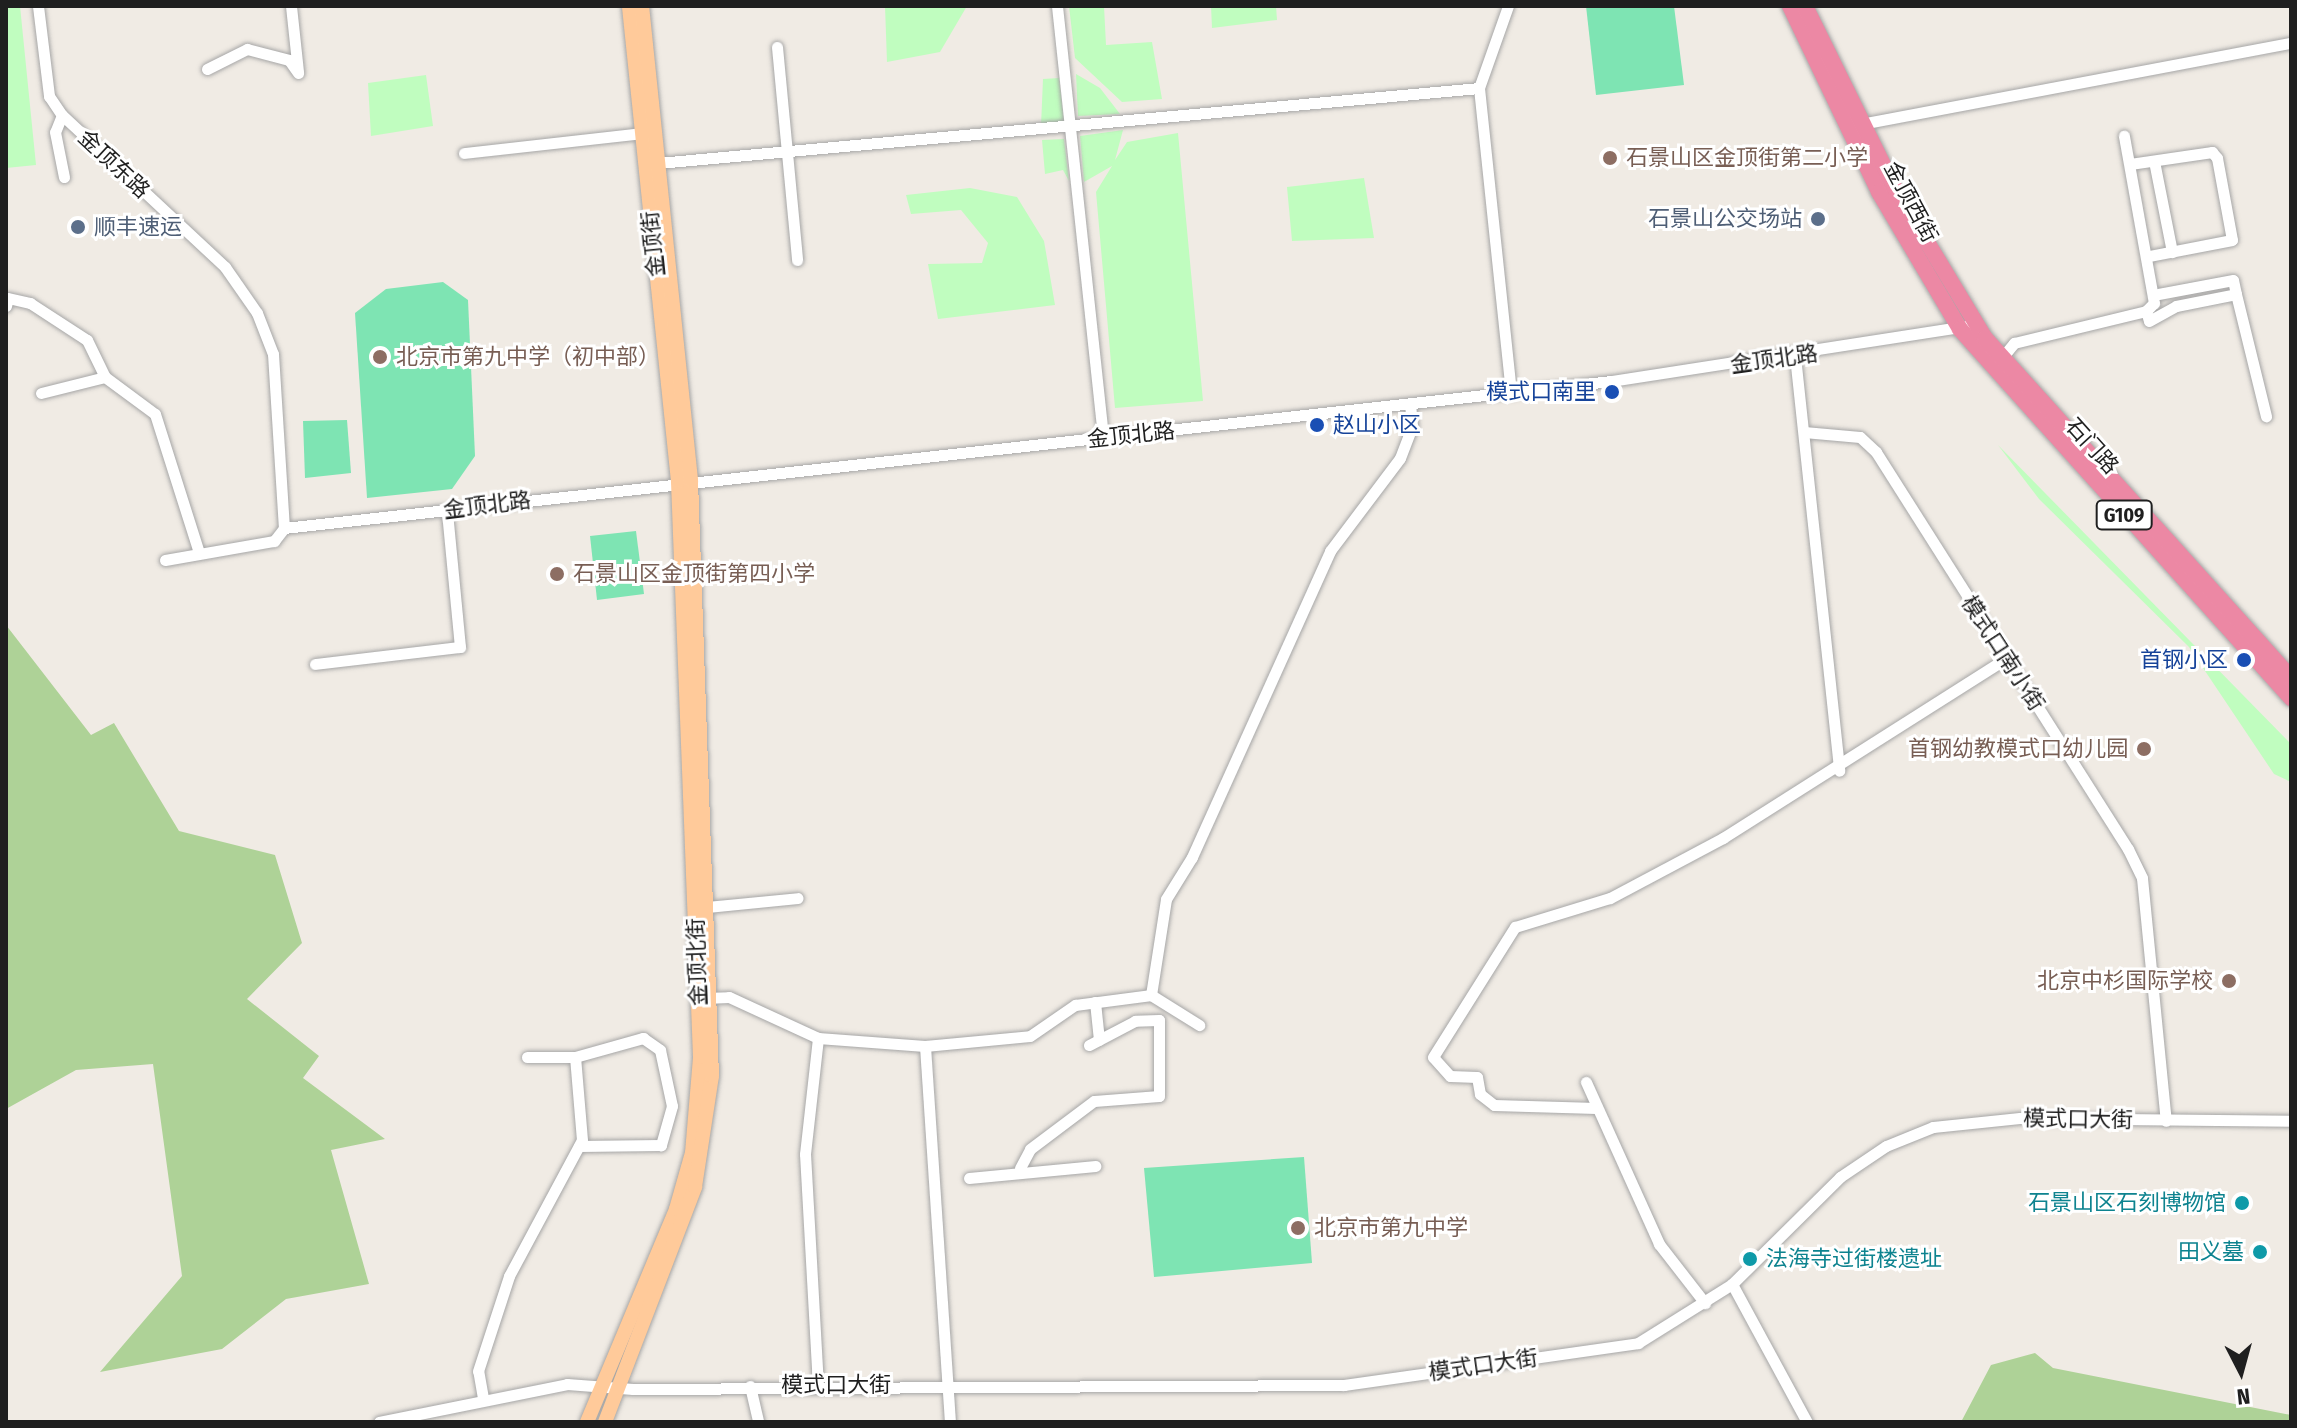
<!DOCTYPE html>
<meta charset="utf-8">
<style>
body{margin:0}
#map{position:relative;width:2297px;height:1428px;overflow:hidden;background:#f0ebe4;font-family:"Fira Sans Condensed","Noto Sans SC",sans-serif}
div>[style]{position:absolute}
.forest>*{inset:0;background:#aed297}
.park>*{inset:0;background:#c0fdbf}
.pitch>*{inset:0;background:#7ee4b3}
.roads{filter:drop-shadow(0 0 2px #a6a6a6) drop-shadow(0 0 2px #a6a6a6)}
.minor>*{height:11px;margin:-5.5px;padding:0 5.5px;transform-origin:5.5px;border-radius:5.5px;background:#fff}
.major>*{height:14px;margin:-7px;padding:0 7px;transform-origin:7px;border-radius:7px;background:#ffca9a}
.highway>*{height:16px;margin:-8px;padding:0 8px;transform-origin:8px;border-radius:8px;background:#ec88a4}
.dots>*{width:22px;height:22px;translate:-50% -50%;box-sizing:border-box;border:4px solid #fff;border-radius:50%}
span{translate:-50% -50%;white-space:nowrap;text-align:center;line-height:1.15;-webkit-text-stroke:6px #fff;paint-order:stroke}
.shield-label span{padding:2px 6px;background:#fff;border:2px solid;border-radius:6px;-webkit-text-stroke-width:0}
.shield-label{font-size:20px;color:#1f1f1f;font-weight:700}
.education-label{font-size:22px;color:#785e54}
.left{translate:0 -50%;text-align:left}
.right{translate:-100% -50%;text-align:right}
.street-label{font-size:22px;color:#1f1f1f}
.service-label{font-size:22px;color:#4e5e75}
.transit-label{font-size:22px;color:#164399}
.culture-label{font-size:22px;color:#0d838f}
.frame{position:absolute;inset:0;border:8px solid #1f1f1f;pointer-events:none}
.north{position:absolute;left:2201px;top:1332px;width:80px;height:80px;-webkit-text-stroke:6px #fff;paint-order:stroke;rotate:174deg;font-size:22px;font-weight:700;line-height:32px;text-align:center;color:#1f1f1f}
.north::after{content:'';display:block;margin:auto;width:28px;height:36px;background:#1f1f1f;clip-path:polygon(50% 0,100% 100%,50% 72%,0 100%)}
</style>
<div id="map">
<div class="forest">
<i style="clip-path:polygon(6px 625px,91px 735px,114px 723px,179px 831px,275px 855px,302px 943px,247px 999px,319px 1056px,303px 1078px,385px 1139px,331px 1150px,369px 1284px,286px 1299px,222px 1349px,100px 1372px,182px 1276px,153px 1064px,76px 1070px,6px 1109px)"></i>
<i style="clip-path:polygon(2035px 1353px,2053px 1368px,2291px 1415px,2291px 1422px,1961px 1422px,1991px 1365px)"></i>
</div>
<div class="park">
<i style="clip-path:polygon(6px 6px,20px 6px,36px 165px,6px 168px)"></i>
<i style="clip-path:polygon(885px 6px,967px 6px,940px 52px,887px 62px)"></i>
<i style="clip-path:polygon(1069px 6px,1104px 6px,1106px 45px,1152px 42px,1162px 99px,1122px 102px,1075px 58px)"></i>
<i style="clip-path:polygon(1211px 6px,1276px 6px,1277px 20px,1212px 28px)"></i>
<i style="clip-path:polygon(1076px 74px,1100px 88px,1120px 114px,1078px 116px)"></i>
<i style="clip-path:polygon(426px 75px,433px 126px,371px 136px,368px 83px)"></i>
<i style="clip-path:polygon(1059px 78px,1064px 121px,1041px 126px,1043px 79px)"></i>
<i style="clip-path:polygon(1123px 130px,1115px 160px,1127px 142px,1178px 133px,1203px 401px,1115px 408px,1096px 192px,1112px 166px,1084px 182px,1080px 136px)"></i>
<i style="clip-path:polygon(1064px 139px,1069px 181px,1063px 170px,1045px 174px,1042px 140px)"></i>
<i style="clip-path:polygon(1364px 178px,1374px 238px,1292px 241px,1287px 187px)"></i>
<i style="clip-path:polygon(970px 188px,1017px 197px,1044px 241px,1055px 305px,938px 319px,928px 264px,982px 263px,988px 243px,961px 210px,911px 214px,906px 195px)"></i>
<i style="clip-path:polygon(1998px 445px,2291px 744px,2291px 782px,2274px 774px,2189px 647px,2039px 499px)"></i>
</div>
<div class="pitch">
<i style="clip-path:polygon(1586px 6px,1674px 6px,1684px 85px,1596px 95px)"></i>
<i style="clip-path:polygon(443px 282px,468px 300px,475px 456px,452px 489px,367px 498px,355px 313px,386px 289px)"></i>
<i style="clip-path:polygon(347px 420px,351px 473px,305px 478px,303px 421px)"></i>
<i style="clip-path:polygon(636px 531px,644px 594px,597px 600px,590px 536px)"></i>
<i style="clip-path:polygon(1304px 1157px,1312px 1263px,1154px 1277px,1144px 1168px)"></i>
</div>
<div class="roads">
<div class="minor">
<i style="left:38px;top:6px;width:91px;rotate:83deg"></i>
<i style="left:49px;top:96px;width:23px;rotate:56deg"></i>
<i style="left:62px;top:115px;width:223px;rotate:43deg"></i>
<i style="left:225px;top:267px;width:56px;rotate:55.2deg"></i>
<i style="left:257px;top:313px;width:44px;rotate:68.7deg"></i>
<i style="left:273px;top:354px;width:174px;rotate:86.4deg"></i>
<i style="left:291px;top:6px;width:66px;rotate:83.9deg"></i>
<i style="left:1057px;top:6px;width:435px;rotate:83.9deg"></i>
<i style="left:1508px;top:6px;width:87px;rotate:109.5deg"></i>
<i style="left:1479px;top:88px;width:307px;rotate:84deg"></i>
<i style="left:777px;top:47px;width:214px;rotate:84.6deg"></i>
<i style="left:207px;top:69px;width:45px;rotate:-26.6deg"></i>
<i style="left:247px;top:49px;width:43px;rotate:14.7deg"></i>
<i style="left:289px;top:60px;width:16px;rotate:55deg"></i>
<i style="left:62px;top:115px;width:18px;rotate:112deg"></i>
<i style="left:55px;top:132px;width:46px;rotate:78.7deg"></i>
<i style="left:1861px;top:124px;width:438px;rotate:-10.7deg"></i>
<i style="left:464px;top:153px;width:179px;rotate:-6.4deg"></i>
<i style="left:2154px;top:161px;width:93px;rotate:78.8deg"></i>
<i style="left:658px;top:163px;width:824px;rotate:-5.22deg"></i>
<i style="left:2130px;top:164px;width:83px;rotate:-8.3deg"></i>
<i style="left:2212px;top:152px;width:8px;rotate:50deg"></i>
<i style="left:2217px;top:158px;width:83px;rotate:79.6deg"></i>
<i style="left:2232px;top:240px;width:85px;rotate:169.1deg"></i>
<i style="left:2236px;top:294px;width:126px;rotate:76.2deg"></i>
<i style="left:6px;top:306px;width:8px;rotate:-76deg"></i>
<i style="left:8px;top:298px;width:23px;rotate:13deg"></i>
<i style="left:30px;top:303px;width:68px;rotate:33deg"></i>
<i style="left:87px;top:340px;width:41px;rotate:64.1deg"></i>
<i style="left:2146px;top:311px;width:10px;rotate:73deg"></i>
<i style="left:2149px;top:321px;width:31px;rotate:-29deg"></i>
<i style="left:2176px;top:306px;width:61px;rotate:-11.3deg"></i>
<i style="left:2236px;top:294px;width:14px;rotate:-102deg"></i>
<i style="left:2233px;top:280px;width:76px;rotate:169.4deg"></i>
<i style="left:1795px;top:356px;width:417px;rotate:83.9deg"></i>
<i style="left:2001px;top:359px;width:21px;rotate:-51deg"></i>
<i style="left:2014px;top:343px;width:136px;rotate:-13.6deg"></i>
<i style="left:2146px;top:311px;width:11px;rotate:-45deg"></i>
<i style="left:2154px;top:303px;width:170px;rotate:-100.2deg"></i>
<i style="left:41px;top:393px;width:66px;rotate:-14deg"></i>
<i style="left:105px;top:377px;width:62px;rotate:36.5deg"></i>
<i style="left:155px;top:414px;width:146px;rotate:72.4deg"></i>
<i style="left:1804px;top:432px;width:56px;rotate:5.1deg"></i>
<i style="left:1860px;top:437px;width:22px;rotate:43deg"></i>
<i style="left:1876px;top:452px;width:470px;rotate:57.6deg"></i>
<i style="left:2128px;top:849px;width:32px;rotate:64deg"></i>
<i style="left:2142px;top:878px;width:244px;rotate:84.4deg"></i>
<i style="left:284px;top:528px;width:1335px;rotate:-6.32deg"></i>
<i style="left:1611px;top:381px;width:359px;rotate:-8.8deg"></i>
<i style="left:165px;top:560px;width:111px;rotate:-9.9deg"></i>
<i style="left:274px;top:541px;width:16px;rotate:-52deg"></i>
<i style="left:315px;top:664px;width:146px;rotate:-6.7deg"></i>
<i style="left:460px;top:647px;width:137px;rotate:-95.5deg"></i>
<i style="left:707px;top:907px;width:91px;rotate:-5.6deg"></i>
<i style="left:1151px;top:995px;width:97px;rotate:-81.1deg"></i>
<i style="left:1166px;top:899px;width:49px;rotate:-58.2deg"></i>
<i style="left:1192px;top:857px;width:336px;rotate:-65.7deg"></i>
<i style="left:1330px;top:551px;width:116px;rotate:-53deg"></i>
<i style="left:1400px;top:458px;width:34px;rotate:-69deg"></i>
<i style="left:1412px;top:426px;width:22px;rotate:-95deg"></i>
<i style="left:1151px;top:995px;width:57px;rotate:32deg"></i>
<i style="left:704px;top:998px;width:25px;rotate:-2deg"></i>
<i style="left:729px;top:997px;width:98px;rotate:24.7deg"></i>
<i style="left:818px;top:1038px;width:107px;rotate:4.3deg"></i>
<i style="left:925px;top:1046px;width:105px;rotate:-5.4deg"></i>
<i style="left:1030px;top:1036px;width:55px;rotate:-34.6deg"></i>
<i style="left:1075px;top:1005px;width:77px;rotate:-7.5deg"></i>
<i style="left:1095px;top:1002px;width:38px;rotate:84deg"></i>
<i style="left:925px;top:1046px;width:377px;rotate:86.2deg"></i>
<i style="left:575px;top:1057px;width:71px;rotate:-15.6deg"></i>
<i style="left:643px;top:1038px;width:21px;rotate:35deg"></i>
<i style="left:660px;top:1050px;width:57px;rotate:77.9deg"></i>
<i style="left:672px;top:1106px;width:41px;rotate:105.8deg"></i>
<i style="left:661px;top:1145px;width:82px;rotate:179.3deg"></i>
<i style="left:1586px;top:1082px;width:178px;rotate:65.7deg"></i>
<i style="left:1659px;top:1244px;width:75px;rotate:52.1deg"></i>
<i style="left:1596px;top:1108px;width:102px;rotate:-178.3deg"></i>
<i style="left:1494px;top:1105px;width:18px;rotate:-142deg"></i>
<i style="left:1480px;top:1094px;width:17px;rotate:-100deg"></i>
<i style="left:1477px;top:1077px;width:27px;rotate:-178deg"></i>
<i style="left:1450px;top:1076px;width:25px;rotate:-132deg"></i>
<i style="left:1433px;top:1057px;width:154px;rotate:-57.8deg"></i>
<i style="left:1515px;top:927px;width:99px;rotate:-17deg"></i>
<i style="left:1610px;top:898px;width:128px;rotate:-28deg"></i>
<i style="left:1723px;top:838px;width:336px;rotate:-32.4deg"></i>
<i style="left:1020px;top:1168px;width:21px;rotate:-62deg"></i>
<i style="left:1030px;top:1149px;width:80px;rotate:-36.9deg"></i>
<i style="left:1094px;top:1101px;width:65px;rotate:-4.4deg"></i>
<i style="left:1159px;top:1096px;width:76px;rotate:-90deg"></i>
<i style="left:1159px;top:1020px;width:24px;rotate:178deg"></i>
<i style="left:1135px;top:1021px;width:52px;rotate:152.4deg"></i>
<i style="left:969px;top:1178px;width:127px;rotate:-5.4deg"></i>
<i style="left:1732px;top:1284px;width:157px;rotate:61.5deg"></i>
<i style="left:750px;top:1386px;width:37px;rotate:77deg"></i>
<i style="left:818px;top:1386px;width:232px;rotate:-93.2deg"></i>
<i style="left:805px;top:1154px;width:117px;rotate:-83.6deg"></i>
<i style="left:483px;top:1398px;width:27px;rotate:-100deg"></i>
<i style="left:478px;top:1371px;width:100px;rotate:-71.9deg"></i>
<i style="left:509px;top:1276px;width:154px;rotate:-61.8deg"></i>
<i style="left:582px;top:1140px;width:83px;rotate:-94.8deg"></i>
<i style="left:575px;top:1057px;width:48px;rotate:180deg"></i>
<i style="left:379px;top:1422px;width:192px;rotate:-11.4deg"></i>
<i style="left:567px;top:1384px;width:66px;rotate:4.3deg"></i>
<i style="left:633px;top:1389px;width:711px;rotate:-0.32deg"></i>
<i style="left:1344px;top:1385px;width:297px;rotate:-8.1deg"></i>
<i style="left:1638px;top:1343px;width:111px;rotate:-32.1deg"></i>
<i style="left:1732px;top:1284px;width:152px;rotate:-44.7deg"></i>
<i style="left:1840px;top:1177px;width:55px;rotate:-34deg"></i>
<i style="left:1886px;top:1146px;width:51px;rotate:-22deg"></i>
<i style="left:1933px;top:1127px;width:87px;rotate:-5.9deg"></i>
<i style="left:2020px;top:1118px;width:271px;rotate:0.6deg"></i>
</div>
<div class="major">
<i style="left:587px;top:1422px;width:231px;rotate:-67.3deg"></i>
<i style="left:676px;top:1209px;width:58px;rotate:-74.1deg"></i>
<i style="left:692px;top:1153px;width:96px;rotate:-85.2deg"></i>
<i style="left:700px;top:1057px;width:576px;rotate:-92.19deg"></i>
<i style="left:678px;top:481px;width:478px;rotate:-95.9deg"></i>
<i style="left:605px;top:1422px;width:252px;rotate:-69deg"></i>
<i style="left:695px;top:1187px;width:112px;rotate:-81.3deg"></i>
<i style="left:712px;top:1076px;width:596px;rotate:-92.02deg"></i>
<i style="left:691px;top:480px;width:477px;rotate:-95.9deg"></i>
</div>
<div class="highway">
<i style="left:1790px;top:6px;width:206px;rotate:64.4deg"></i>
<i style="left:1879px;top:192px;width:159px;rotate:59.4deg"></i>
<i style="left:1960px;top:329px;width:496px;rotate:48.1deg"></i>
<i style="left:1805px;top:6px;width:204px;rotate:63.8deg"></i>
<i style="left:1895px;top:189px;width:174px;rotate:58.9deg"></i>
<i style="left:1985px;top:338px;width:457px;rotate:48deg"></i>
</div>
</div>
<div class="dots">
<i style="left:1610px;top:158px;background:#8d6e63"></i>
<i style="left:1818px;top:219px;background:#5c6f8a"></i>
<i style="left:78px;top:227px;background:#5c6f8a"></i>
<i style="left:380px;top:357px;background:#8d6e63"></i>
<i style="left:1612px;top:392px;background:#1a4fb4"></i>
<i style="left:1317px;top:425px;background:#1a4fb4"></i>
<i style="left:557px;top:574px;background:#8d6e63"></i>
<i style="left:2244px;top:660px;background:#1a4fb4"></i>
<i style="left:2144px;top:749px;background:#8d6e63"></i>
<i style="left:2229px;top:981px;background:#8d6e63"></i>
<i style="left:2242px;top:1203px;background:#0f9aa8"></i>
<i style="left:1298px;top:1228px;background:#8d6e63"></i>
<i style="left:2260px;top:1252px;background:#0f9aa8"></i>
<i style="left:1750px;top:1259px;background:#0f9aa8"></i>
</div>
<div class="shield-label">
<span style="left:2124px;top:515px">G109</span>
</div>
<div class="education-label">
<span class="left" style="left:1626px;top:158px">石景山区金顶街第二小学</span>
<span class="left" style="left:396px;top:357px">北京市第九中学（初中部）</span>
<span class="left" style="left:573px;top:574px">石景山区金顶街第四小学</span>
<span class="right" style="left:2128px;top:749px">首钢幼教模式口幼儿园</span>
<span class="right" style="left:2213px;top:981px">北京中杉国际学校</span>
<span class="left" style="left:1314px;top:1228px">北京市第九中学</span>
</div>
<div class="street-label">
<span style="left:114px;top:164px;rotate:43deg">金顶东路</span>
<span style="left:1911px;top:202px;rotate:62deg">金顶西街</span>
<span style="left:653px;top:244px;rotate:-96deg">金顶街</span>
<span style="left:1774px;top:359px;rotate:-8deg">金顶北路</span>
<span style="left:1131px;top:435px;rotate:-6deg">金顶北路</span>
<span style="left:2092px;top:446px;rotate:48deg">石门路</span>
<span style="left:487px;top:505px;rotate:-7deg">金顶北路</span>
<span style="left:2003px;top:653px;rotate:57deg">模式口南小街</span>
<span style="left:697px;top:962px;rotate:-92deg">金顶北街</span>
<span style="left:2078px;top:1119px;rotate:1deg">模式口大街</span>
<span style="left:1483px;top:1365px;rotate:-8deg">模式口大街</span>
<span style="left:836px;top:1385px">模式口大街</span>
</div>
<div class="service-label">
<span class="right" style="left:1802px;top:219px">石景山公交场站</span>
<span class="left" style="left:94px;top:227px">顺丰速运</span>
</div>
<div class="transit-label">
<span class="right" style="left:1596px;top:392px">模式口南里</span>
<span class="left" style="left:1333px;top:425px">赵山小区</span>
<span class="right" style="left:2228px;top:660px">首钢小区</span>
</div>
<div class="culture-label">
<span class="right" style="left:2226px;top:1203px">石景山区石刻博物馆</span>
<span class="right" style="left:2244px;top:1252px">田义墓</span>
<span class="left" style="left:1766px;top:1259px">法海寺过街楼遗址</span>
</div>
<div class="frame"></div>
<div class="north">N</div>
</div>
